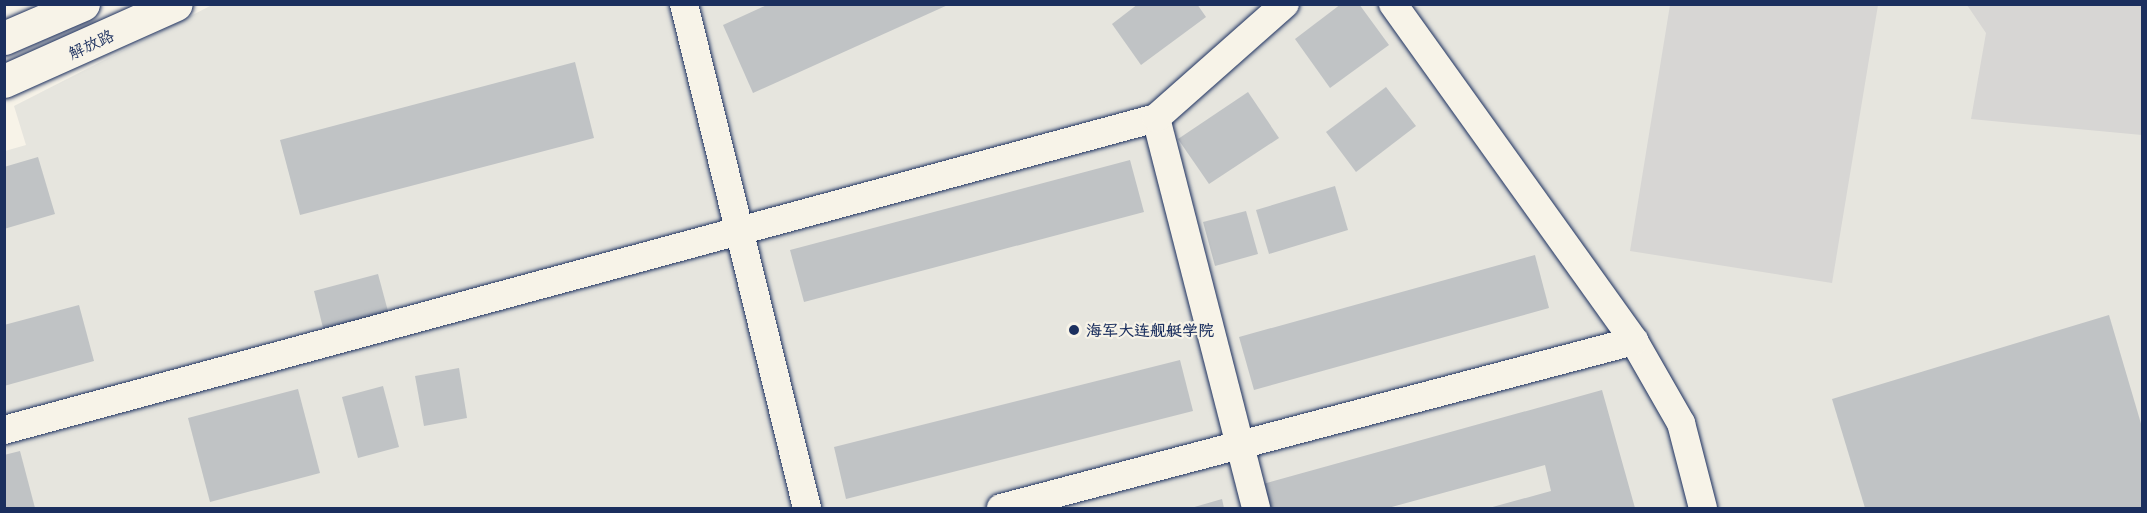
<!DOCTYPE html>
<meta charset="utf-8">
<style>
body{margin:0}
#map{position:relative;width:2147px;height:513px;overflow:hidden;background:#f7f3e8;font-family:Delius,"LXGW WenKai TC",sans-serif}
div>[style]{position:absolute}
.built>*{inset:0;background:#e6e5de}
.green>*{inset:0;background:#d7d6d4}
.building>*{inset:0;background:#c0c3c5}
.roads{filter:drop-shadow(0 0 2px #1b2f5e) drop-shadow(0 0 2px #1b2f5e)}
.street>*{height:28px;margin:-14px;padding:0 14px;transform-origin:14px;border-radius:14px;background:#f7f3e8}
.primary>*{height:33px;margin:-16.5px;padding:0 16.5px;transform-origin:16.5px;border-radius:16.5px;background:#f7f3e8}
.dots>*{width:16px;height:16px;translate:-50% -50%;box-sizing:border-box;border:3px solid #f7f3e8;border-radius:50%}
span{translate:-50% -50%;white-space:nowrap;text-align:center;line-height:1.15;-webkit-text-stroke:4.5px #f7f3e8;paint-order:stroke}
.street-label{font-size:16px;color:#1b2f5e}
.poi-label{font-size:16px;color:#1b2f5e;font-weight:700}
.left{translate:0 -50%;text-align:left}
.frame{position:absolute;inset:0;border:6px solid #1b2f5e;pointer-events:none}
</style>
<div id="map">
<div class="built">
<i style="clip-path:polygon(212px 5px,2142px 5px,2142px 508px,5px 508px,5px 151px,26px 145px,14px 106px)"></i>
</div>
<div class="green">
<i style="clip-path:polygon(1670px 5px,1878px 5px,1832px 283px,1630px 251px)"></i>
<i style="clip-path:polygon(1967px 5px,2142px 5px,2142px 135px,1971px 119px,1986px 33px)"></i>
</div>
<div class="building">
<i style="clip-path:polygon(769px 4px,950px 4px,753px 93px,723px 25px)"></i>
<i style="clip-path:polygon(1138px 4px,1197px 4px,1206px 17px,1141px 65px,1112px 24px)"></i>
<i style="clip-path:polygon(1341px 4px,1359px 4px,1389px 45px,1330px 88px,1295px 39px)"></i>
<i style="clip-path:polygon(575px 62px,594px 138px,300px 215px,280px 140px)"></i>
<i style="clip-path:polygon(1386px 87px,1416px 126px,1356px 172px,1326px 132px)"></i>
<i style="clip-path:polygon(1248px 92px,1279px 138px,1209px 184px,1178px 139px)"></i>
<i style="clip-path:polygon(38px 157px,55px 214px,4px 229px,4px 167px)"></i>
<i style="clip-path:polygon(1130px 160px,1144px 212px,804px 302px,790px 250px)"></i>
<i style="clip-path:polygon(1335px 186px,1348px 230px,1269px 254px,1256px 210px)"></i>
<i style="clip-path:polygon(1246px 211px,1258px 254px,1215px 266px,1203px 222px)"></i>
<i style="clip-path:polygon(1535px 255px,1549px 308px,1254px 390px,1239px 337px)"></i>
<i style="clip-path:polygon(378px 274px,389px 315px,324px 332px,314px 291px)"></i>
<i style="clip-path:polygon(79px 305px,94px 361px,4px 386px,4px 325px)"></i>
<i style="clip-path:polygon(2109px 315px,2142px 427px,2142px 508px,1865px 508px,1832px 399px)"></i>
<i style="clip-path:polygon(1180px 360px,1193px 411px,846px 499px,834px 447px)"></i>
<i style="clip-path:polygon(459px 368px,467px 418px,424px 426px,415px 376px)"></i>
<i style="clip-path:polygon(383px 386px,399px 447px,358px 458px,342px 397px)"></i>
<i style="clip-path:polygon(298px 389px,320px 473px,210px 502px,188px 418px)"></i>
<i style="clip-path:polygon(1602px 390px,1635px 508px,1489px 508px,1551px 491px,1545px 465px,1388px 508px,1270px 508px,1263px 484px)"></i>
<i style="clip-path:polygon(20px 451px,35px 508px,4px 508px,4px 455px)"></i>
<i style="clip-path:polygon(1222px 499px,1224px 508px,1191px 508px)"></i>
</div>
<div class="roads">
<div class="street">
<i style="left:684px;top:4px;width:519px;rotate:76.29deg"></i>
<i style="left:1393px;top:4px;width:414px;rotate:54.4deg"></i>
<i style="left:1634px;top:341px;width:95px;rotate:60.2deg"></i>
<i style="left:1681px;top:423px;width:88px;rotate:75.5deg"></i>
<i style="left:1156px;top:118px;width:403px;rotate:75.6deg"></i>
<i style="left:4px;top:430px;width:1194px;rotate:-15.15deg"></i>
<i style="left:1156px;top:118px;width:172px;rotate:-41.5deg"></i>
<i style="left:1001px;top:508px;width:655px;rotate:-14.78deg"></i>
</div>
<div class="primary">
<i style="left:4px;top:38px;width:86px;rotate:-23.3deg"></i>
<i style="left:4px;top:81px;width:188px;rotate:-24.1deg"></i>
</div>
</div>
<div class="dots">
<i style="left:1074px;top:330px;background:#1b2f5e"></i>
</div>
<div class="street-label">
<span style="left:91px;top:44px;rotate:-25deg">解放路</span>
</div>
<div class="poi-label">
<span class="left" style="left:1086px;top:330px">海军大连舰艇学院</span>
</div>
<div class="frame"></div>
</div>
